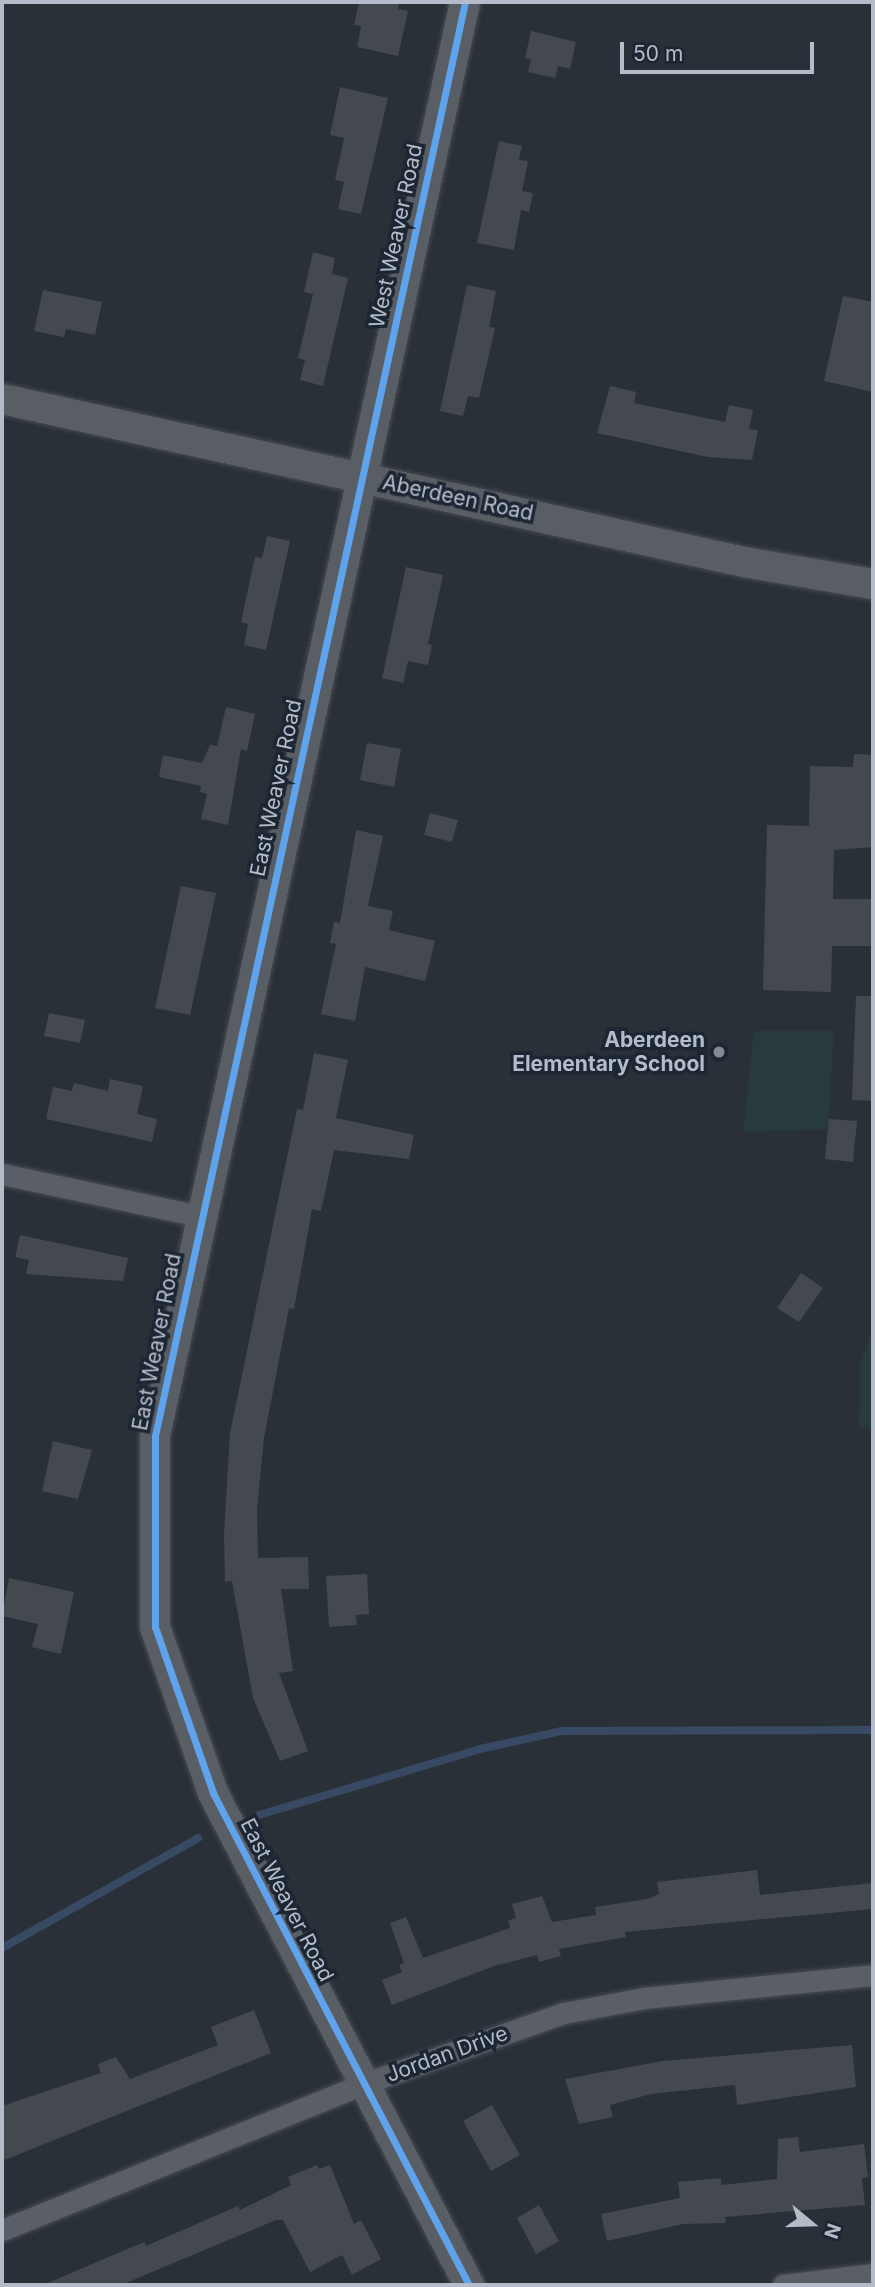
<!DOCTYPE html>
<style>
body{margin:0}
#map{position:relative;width:875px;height:2287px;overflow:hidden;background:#2a3038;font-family:Inter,sans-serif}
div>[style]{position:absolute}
.green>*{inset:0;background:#273a3e}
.stream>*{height:8px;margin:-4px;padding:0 4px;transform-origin:4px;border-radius:4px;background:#384963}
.building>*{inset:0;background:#444950}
.roads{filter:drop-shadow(0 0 2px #484c53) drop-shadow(0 0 2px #484c53)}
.street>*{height:21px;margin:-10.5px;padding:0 10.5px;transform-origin:10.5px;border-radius:10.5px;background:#5a5e66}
.secondary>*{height:30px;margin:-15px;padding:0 15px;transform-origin:15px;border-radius:15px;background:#595d64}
.cycleway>*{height:7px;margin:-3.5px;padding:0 3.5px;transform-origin:3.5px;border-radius:3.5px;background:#60a3ed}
.dots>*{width:19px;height:19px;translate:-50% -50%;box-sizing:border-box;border:4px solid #1d2633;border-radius:50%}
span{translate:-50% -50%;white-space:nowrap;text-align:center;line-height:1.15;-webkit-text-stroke:7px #1d2633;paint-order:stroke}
.street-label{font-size:21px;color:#b4bcc9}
.poi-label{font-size:21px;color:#b4bcc9;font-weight:700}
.right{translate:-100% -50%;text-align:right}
.frame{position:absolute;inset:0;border:4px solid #b4bcc9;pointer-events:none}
.north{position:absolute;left:777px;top:2189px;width:70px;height:70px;-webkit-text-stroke:5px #1d2633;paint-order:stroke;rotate:109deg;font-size:19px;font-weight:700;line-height:28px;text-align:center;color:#b4bcc9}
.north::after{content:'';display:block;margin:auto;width:24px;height:32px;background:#b4bcc9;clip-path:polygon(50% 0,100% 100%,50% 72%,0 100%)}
.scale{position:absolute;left:620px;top:42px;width:194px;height:32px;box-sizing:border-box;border:4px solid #b4bcc9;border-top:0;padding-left:9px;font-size:21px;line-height:24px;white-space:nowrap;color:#b4bcc9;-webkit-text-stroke:5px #1d2633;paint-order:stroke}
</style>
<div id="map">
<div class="green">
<i style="clip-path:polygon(754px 1031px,834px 1031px,828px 1129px,743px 1132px)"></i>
<i style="clip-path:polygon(873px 1329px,873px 1428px,859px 1428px,860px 1363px)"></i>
</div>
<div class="stream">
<i style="left:259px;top:1815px;width:231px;rotate:-16.6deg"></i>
<i style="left:480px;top:1749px;width:83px;rotate:-12.5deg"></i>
<i style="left:561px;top:1731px;width:312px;rotate:-0.2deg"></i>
<i style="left:2px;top:1948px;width:225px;rotate:-29.3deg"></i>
</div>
<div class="building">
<i style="clip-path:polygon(359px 2px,399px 2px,398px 9px,408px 11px,398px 56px,357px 47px,361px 26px,354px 25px)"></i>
<i style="clip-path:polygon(531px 31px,576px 42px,570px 69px,558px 66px,555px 78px,528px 72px,531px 59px,525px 58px)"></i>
<i style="clip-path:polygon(340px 87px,388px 98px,361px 214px,338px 209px,344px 182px,335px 180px,344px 138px,330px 135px)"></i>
<i style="clip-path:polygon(499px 141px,522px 146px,519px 160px,528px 161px,522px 191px,533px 193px,529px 212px,521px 210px,514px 250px,477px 243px)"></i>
<i style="clip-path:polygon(313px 252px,335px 258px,332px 274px,348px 278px,323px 386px,300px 380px,305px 360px,298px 358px,313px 294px,304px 292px)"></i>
<i style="clip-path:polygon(467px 285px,496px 291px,489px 327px,495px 328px,479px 398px,468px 396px,463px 416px,440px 411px)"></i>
<i style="clip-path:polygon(43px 290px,102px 302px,95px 335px,66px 329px,64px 337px,34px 331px)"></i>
<i style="clip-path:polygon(843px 296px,873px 302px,873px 392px,824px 381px)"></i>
<i style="clip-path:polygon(610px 386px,636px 392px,634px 403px,725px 422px,729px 405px,753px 410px,749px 429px,758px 430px,752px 460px,708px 457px,597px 433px)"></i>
<i style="clip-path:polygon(267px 536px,290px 541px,266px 650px,244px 645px,248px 624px,241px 622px,255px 557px,262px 558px)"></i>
<i style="clip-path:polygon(406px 567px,443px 575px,428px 644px,432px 645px,428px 665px,408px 661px,403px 683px,382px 678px)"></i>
<i style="clip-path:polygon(226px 707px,255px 714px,247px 751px,241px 749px,228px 825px,201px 819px,207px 794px,200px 792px,201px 786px,159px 777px,163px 755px,202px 763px,210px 745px,217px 746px)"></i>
<i style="clip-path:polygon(367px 743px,401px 749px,394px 787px,360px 780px)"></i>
<i style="clip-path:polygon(854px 754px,873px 755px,873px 847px,834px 850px,833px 899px,873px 899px,873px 946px,832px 946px,831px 992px,763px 990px,767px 825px,809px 826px,810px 766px,853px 767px)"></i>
<i style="clip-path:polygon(430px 813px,458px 820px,452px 842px,424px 835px)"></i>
<i style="clip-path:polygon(356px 830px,383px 836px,368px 906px,393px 911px,389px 930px,435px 941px,425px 981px,365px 967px,355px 1021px,321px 1014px,336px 944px,330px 943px,334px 922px,340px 923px)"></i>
<i style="clip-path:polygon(181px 886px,216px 893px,190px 1015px,155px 1008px)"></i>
<i style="clip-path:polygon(856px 996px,873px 996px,873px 1101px,852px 1100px)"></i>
<i style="clip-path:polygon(49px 1013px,85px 1020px,80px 1043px,44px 1036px)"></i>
<i style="clip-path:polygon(314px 1053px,348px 1060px,336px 1118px,414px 1135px,409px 1159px,334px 1150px,321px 1211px,312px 1209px,294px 1309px,289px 1308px,264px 1438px,257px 1509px,258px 1558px,308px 1557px,309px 1589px,281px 1589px,293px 1671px,279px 1673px,308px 1751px,280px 1761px,253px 1698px,232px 1581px,225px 1582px,224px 1534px,230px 1433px,297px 1109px,303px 1110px)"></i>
<i style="clip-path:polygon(110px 1079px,143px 1086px,137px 1114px,157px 1119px,152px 1142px,46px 1119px,53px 1087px,72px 1091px,74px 1083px,108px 1091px)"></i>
<i style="clip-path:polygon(829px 1119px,857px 1121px,853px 1162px,825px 1159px)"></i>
<i style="clip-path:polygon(20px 1235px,128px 1258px,123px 1281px,26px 1274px,29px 1260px,15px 1257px)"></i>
<i style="clip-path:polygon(801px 1273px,823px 1288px,799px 1322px,777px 1308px)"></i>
<i style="clip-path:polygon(53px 1441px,92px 1450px,78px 1499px,42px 1491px)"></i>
<i style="clip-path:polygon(367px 1574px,369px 1614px,356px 1615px,357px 1625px,329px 1627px,326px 1576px)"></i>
<i style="clip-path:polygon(9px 1578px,74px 1592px,61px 1654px,32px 1647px,38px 1624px,2px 1616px)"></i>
<i style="clip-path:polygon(757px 1870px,760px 1895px,873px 1883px,873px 1909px,625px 1932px,626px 1937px,559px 1949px,561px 1956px,539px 1962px,537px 1955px,494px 1966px,392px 2005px,382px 1980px,402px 1972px,399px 1965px,404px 1963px,390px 1923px,406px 1917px,423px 1958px,510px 1928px,508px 1921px,516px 1918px,512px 1904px,542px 1896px,552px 1922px,596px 1915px,595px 1907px,647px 1899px,659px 1894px,657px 1882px)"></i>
<i style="clip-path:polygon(254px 2010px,271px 2053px,2px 2161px,2px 2106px,101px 2073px,98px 2064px,116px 2057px,130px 2079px,218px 2045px,211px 2027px)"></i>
<i style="clip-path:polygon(852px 2045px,856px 2087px,737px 2105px,735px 2085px,651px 2094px,610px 2105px,613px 2117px,579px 2124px,565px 2079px,663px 2061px)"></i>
<i style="clip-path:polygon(492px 2105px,520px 2155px,491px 2171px,463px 2121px)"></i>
<i style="clip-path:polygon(798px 2137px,800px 2152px,864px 2144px,868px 2177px,862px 2178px,865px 2205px,725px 2217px,726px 2223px,683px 2224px,607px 2241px,601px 2214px,680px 2198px,678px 2182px,721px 2178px,721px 2185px,777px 2179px,778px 2139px)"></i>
<i style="clip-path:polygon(317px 2165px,319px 2169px,330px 2165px,354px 2224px,361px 2220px,381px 2259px,352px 2275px,342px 2255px,310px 2272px,283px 2220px,276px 2220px,121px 2285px,43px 2285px,144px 2242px,146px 2246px,238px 2206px,240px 2210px,291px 2185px,288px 2177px)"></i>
<i style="clip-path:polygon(539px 2205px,559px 2241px,536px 2254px,517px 2218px)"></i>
</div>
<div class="roads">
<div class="street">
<i style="left:2px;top:1174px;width:202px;rotate:12deg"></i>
<i style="left:2px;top:2230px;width:389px;rotate:-22deg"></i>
<i style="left:363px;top:2084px;width:213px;rotate:-19.5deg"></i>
<i style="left:564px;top:2013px;width:81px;rotate:-10.6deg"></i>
<i style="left:644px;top:1998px;width:230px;rotate:-5.7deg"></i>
<i style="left:783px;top:2285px;width:91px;rotate:-7deg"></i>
</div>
<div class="secondary">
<i style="left:465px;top:2px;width:1467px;rotate:102.2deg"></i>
<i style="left:155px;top:1436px;width:191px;rotate:90deg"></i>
<i style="left:155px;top:1627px;width:176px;rotate:70.7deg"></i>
<i style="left:213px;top:1793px;width:555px;rotate:62.51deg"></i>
<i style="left:2px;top:399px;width:760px;rotate:12.39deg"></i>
<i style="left:744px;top:562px;width:131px;rotate:9.7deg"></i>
</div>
</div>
<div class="cycleway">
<i style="left:465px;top:2px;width:1467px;rotate:102.2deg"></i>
<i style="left:155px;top:1436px;width:191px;rotate:90deg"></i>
<i style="left:155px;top:1627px;width:176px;rotate:70.7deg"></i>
<i style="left:213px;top:1793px;width:555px;rotate:62.51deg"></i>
</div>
<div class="dots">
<i style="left:719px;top:1052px;background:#848b96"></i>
</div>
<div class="street-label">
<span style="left:396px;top:236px;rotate:-78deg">West Weaver Road</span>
<span style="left:458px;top:498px;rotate:12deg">Aberdeen Road</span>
<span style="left:276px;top:788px;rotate:-78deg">East Weaver Road</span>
<span style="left:157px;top:1342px;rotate:-79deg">East Weaver Road</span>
<span style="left:287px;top:1900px;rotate:63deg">East Weaver Road</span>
<span style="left:447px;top:2054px;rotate:-20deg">Jordan Drive</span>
</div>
<div class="poi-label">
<span class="right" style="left:705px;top:1052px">Aberdeen<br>Elementary School</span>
</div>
<div class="frame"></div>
<div class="north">N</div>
<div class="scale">50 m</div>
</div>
